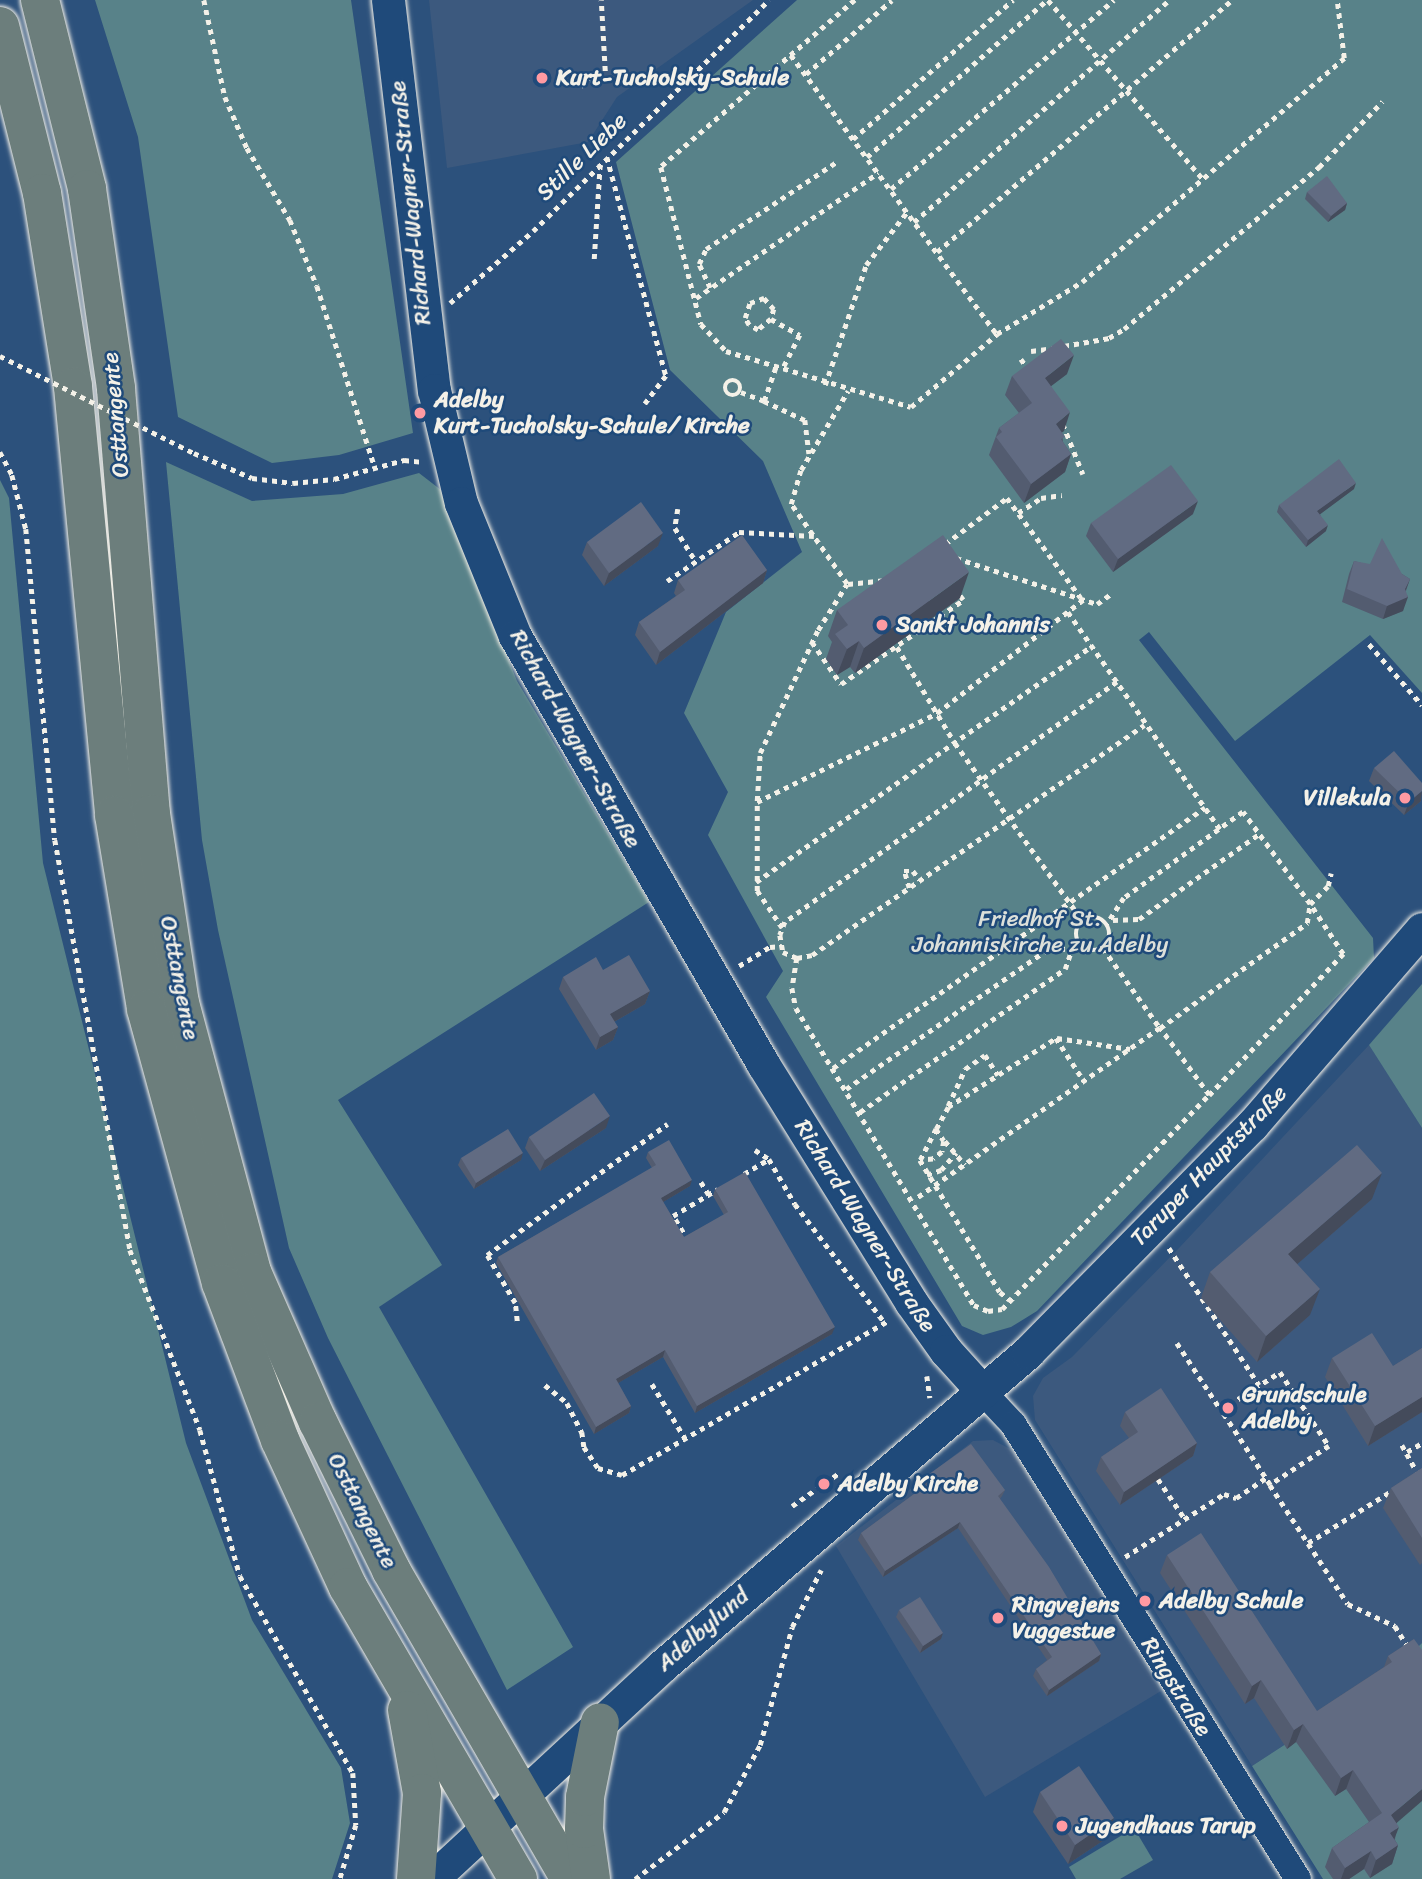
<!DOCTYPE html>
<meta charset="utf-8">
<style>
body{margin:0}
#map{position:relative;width:1422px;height:1879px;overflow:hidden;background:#2c517c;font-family:Sriracha,sans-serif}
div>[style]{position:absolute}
.built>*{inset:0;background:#3c597e}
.green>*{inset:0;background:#588289}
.path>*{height:4.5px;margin-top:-2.25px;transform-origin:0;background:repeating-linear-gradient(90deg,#f4f1e8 0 5px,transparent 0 10px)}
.path>.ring{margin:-2.25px;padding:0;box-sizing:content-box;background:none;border:4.5px solid #f4f1e8;border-radius:50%}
.roads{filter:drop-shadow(0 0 2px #f4f1e8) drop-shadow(0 0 2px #f4f1e8)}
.minor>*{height:26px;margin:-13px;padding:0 13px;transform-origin:13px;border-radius:13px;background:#1f4a7a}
.tertiary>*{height:33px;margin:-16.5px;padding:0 16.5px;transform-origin:16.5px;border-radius:16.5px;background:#1f4a7a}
.primary>*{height:38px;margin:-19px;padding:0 19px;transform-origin:19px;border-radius:19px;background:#6c7e7c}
.path-bridge>*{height:4.5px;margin-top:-2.25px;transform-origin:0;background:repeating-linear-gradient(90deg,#f4f1e8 0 5px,transparent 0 10px)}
.wall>*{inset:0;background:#535c70}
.shaded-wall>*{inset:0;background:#444b5b}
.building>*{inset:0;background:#616b82}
.dots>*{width:19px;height:19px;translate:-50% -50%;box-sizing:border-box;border:4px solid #1f4a7a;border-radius:50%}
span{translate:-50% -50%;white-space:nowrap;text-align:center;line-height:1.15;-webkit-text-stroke:5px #1f4a7a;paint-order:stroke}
.poi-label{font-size:23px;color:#f4f1e8;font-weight:700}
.left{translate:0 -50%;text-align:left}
.right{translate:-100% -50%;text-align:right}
.street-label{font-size:23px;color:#f4f1e8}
.park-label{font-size:23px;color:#dde0da}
</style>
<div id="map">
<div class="built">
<i style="clip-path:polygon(429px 0,753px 0,617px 97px,588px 142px,447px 168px)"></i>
<i style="clip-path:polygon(1369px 1045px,1422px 1128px,1422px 1643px,1384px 1680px,1252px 1766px,1035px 1420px,1033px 1396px,1043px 1378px,1072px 1357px,1179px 1248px)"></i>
<i style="clip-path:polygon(993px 1440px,1012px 1450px,1161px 1691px,985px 1797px,836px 1546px,973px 1441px)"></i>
</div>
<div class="green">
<i style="clip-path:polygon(95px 0,351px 0,413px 433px,339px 455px,272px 463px,178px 417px,138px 137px)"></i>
<i style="clip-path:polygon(797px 0,1422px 0,1422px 693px,1370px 635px,1235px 741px,1149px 632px,1139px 640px,1373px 938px,1374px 958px,1037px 1311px,1011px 1327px,983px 1335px,962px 1326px,766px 997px,783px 971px,708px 835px,728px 792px,684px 713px,726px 612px,802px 552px,763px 461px,670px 370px,616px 162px)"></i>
<i style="clip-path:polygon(166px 462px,252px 501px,343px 494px,419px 473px,441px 490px,517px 681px,649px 902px,338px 1100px,442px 1265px,379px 1307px,573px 1647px,507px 1690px,328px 1338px,289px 1248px,218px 930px,202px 840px)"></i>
<i style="clip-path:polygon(0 480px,9px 498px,43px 863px,186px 1443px,252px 1620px,341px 1768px,350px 1823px,332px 1879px,0 1879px)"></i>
<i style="clip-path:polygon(1422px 984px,1422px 1128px,1369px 1045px)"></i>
<i style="clip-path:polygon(1422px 1643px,1422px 1879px,1323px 1879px,1252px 1766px,1383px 1681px)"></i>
<i style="clip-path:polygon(1134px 1828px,1153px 1860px,1120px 1879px,1076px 1879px,1069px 1867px)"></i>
</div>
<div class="path">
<i style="left:204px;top:0;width:99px;rotate:77.8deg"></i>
<i style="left:225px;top:97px;width:56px;rotate:66.7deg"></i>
<i style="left:247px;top:148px;width:84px;rotate:59.2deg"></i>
<i style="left:290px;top:220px;width:71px;rotate:67.8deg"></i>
<i style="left:317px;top:286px;width:191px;rotate:72.3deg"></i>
<i style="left:855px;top:0;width:256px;rotate:139.3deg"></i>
<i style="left:661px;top:167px;width:162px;rotate:75.7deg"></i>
<i style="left:701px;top:324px;width:37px;rotate:47deg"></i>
<i style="left:726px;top:351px;width:193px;rotate:16.8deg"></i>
<i style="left:911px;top:407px;width:113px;rotate:-40.3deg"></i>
<i style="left:997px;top:334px;width:100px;rotate:-31.5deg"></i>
<i style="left:1082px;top:282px;width:345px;rotate:-40.5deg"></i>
<i style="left:1344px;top:58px;width:58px;rotate:-96.9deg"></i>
<i style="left:1048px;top:0;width:237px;rotate:49.1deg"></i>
<i style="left:791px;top:55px;width:347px;rotate:53.6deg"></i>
<i style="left:806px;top:74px;width:113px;rotate:-40.7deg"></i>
<i style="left:581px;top:86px;width:28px;rotate:-32deg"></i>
<i style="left:605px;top:71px;width:71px;rotate:-93.2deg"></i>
<i style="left:853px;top:139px;width:212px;rotate:-41deg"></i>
<i style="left:607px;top:157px;width:227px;rotate:74.9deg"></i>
<i style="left:666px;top:376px;width:35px;rotate:127deg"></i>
<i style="left:867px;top:157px;width:239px;rotate:-41.1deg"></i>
<i style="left:891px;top:189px;width:292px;rotate:-40.3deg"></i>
<i style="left:914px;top:222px;width:338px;rotate:-41deg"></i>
<i style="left:937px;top:252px;width:388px;rotate:-40.5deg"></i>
<i style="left:594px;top:259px;width:96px;rotate:-86.4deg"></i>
<i style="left:710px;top:288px;width:26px;rotate:-115deg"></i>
<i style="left:699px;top:264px;width:17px;rotate:-65deg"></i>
<i style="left:706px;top:249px;width:159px;rotate:-33.7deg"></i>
<i style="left:696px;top:298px;width:221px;rotate:-34.5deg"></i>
<i style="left:450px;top:303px;width:110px;rotate:-40.9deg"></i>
<i style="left:533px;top:231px;width:330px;rotate:-44.4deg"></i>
<i style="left:771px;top:319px;width:17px;rotate:140deg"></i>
<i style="left:758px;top:330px;width:10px;rotate:-151deg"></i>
<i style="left:749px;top:325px;width:8px;rotate:-120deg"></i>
<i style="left:745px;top:318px;width:16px;rotate:-72deg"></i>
<i style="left:750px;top:303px;width:15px;rotate:-20deg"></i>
<i style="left:764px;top:298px;width:15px;rotate:48deg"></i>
<i style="left:774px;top:309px;width:10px;rotate:107deg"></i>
<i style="left:771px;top:319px;width:33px;rotate:29deg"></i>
<i style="left:800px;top:335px;width:37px;rotate:117deg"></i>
<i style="left:1064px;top:346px;width:46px;rotate:-10.1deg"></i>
<i style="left:1109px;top:338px;width:17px;rotate:-31deg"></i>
<i style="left:1124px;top:329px;width:254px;rotate:-39.7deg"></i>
<i style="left:1319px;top:167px;width:91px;rotate:-45.9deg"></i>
<i style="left:1031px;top:351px;width:24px;rotate:-7deg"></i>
<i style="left:1021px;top:359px;width:14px;rotate:54deg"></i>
<i class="ring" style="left:725px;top:380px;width:11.5px;height:11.5px"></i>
<i style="left:825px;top:385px;width:127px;rotate:-71.1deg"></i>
<i style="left:866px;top:265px;width:67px;rotate:-52.3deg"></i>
<i style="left:741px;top:392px;width:25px;rotate:21deg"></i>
<i style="left:764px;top:401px;width:37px;rotate:-71deg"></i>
<i style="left:764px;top:401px;width:45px;rotate:24.9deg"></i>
<i style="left:805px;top:420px;width:34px;rotate:83deg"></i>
<i style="left:1063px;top:424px;width:54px;rotate:68.2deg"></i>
<i style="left:0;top:452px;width:26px;rotate:62deg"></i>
<i style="left:12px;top:475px;width:56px;rotate:75.5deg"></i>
<i style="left:26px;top:529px;width:312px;rotate:84.7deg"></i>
<i style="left:55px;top:840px;width:417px;rotate:79.6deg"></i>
<i style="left:130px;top:1250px;width:193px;rotate:68.7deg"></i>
<i style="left:200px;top:1430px;width:151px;rotate:74.7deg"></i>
<i style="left:240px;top:1576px;width:227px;rotate:60.2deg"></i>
<i style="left:353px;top:1773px;width:52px;rotate:86.7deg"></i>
<i style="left:356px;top:1825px;width:56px;rotate:106.5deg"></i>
<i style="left:194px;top:453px;width:63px;rotate:23.3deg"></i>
<i style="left:252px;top:478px;width:41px;rotate:7deg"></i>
<i style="left:293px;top:483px;width:41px;rotate:-5.6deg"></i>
<i style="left:334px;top:479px;width:73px;rotate:-15.2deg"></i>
<i style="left:404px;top:460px;width:18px;rotate:6deg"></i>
<i style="left:678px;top:509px;width:19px;rotate:99deg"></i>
<i style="left:675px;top:528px;width:39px;rotate:58deg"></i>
<i style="left:1018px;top:513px;width:27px;rotate:-33deg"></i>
<i style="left:1041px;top:498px;width:21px;rotate:-8deg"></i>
<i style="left:945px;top:544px;width:77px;rotate:-36.6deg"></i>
<i style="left:1007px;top:498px;width:124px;rotate:53.5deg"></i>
<i style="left:956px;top:558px;width:148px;rotate:18.1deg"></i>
<i style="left:1097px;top:604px;width:17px;rotate:-36deg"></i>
<i style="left:667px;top:581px;width:87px;rotate:-34.2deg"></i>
<i style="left:739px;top:532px;width:75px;rotate:3.1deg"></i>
<i style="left:848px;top:584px;width:36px;rotate:-6deg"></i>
<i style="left:1068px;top:612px;width:265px;rotate:55deg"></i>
<i style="left:812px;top:642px;width:51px;rotate:55.4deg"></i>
<i style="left:841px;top:684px;width:148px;rotate:-34.5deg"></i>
<i style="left:963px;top:600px;width:10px;rotate:-127deg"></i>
<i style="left:1369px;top:644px;width:81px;rotate:49deg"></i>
<i style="left:897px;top:647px;width:112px;rotate:58.9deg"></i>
<i style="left:955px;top:743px;width:219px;rotate:54.3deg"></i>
<i style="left:1117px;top:682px;width:410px;rotate:144.1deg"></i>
<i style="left:785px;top:922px;width:14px;rotate:111deg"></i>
<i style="left:780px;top:935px;width:17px;rotate:80deg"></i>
<i style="left:783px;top:952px;width:15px;rotate:23deg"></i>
<i style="left:797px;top:958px;width:15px;rotate:-11deg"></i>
<i style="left:812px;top:955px;width:404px;rotate:-34.7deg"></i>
<i style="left:757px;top:801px;width:48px;rotate:-86.4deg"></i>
<i style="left:760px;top:753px;width:136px;rotate:-64.8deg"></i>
<i style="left:818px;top:630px;width:54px;rotate:-57.8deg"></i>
<i style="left:847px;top:584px;width:98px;rotate:-125deg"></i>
<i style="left:791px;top:504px;width:35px;rotate:-74deg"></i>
<i style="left:801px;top:470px;width:92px;rotate:-59.3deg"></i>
<i style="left:756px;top:882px;width:411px;rotate:-35.1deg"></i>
<i style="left:909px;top:888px;width:18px;rotate:-106deg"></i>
<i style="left:904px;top:871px;width:9px"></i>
<i style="left:913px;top:871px;width:11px;rotate:52deg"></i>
<i class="ring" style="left:1076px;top:917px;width:29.5px;height:29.5px"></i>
<i style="left:1113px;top:920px;width:26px;rotate:-2deg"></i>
<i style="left:1139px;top:919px;width:147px;rotate:-35.3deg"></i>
<i style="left:782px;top:928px;width:45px;rotate:-124deg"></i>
<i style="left:757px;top:891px;width:89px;rotate:-90deg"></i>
<i style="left:757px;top:802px;width:201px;rotate:-26.3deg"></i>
<i style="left:937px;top:713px;width:186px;rotate:-37.8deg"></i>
<i style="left:1103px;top:948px;width:98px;rotate:54.5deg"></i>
<i style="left:1160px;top:1028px;width:181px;rotate:-35.5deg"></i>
<i style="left:1307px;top:923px;width:19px;rotate:-81deg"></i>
<i style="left:1310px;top:904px;width:114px;rotate:-126.1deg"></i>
<i style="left:1243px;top:812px;width:147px;rotate:144.1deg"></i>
<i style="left:1124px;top:898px;width:31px;rotate:123deg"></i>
<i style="left:797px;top:958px;width:30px;rotate:99deg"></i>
<i style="left:792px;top:988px;width:20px;rotate:79deg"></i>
<i style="left:796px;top:1008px;width:346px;rotate:59.1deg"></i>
<i style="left:974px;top:1305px;width:15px;rotate:23deg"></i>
<i style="left:988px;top:1311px;width:14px;rotate:-8deg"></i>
<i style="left:1002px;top:1309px;width:298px;rotate:-46deg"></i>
<i style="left:1209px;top:1095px;width:83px;rotate:-126.2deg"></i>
<i style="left:1160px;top:1028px;width:300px;rotate:145deg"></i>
<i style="left:739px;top:966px;width:36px;rotate:-32deg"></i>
<i style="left:770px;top:947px;width:12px;rotate:-5deg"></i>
<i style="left:1057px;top:1038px;width:74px;rotate:8.6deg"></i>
<i style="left:833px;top:1068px;width:454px;rotate:-35deg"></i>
<i style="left:846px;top:1089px;width:248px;rotate:-34.7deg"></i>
<i style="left:1050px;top:948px;width:22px;rotate:3deg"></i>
<i style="left:1209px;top:1095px;width:195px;rotate:-46.5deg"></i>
<i style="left:1343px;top:954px;width:60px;rotate:-123.4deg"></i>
<i style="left:1310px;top:904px;width:25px;rotate:-45deg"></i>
<i style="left:1328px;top:886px;width:13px;rotate:-77deg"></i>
<i style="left:948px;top:1106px;width:41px;rotate:-65.3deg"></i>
<i style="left:965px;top:1069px;width:24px;rotate:-35deg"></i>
<i style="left:985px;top:1055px;width:24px;rotate:57deg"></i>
<i style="left:860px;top:1112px;width:250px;rotate:-34.9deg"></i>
<i style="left:1065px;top:969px;width:21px;rotate:-71deg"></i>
<i style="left:1072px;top:949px;width:9px;rotate:-32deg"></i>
<i style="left:936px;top:1129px;width:14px;rotate:56deg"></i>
<i style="left:944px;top:1141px;width:11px;rotate:100deg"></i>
<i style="left:942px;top:1152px;width:11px;rotate:142deg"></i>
<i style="left:933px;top:1159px;width:13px;rotate:176deg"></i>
<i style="left:920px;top:1160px;width:35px;rotate:-63deg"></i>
<i style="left:936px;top:1129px;width:25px;rotate:-61deg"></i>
<i style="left:948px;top:1107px;width:128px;rotate:-32.6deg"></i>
<i style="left:1056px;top:1038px;width:51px;rotate:56.9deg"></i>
<i style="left:945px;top:1141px;width:31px;rotate:50deg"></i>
<i style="left:755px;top:1150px;width:17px;rotate:33deg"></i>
<i style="left:920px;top:1160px;width:154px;rotate:58.8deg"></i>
<i style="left:1000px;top:1292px;width:13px;rotate:39deg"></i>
<i style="left:744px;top:1174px;width:29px;rotate:-31deg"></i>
<i style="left:769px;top:1159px;width:52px;rotate:60deg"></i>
<i style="left:795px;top:1204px;width:149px;rotate:52.9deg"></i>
<i style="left:927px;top:1175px;width:15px;rotate:-20deg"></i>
<i style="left:941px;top:1170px;width:23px;rotate:-49deg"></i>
<i style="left:701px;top:1182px;width:15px;rotate:58deg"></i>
<i style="left:688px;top:1241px;width:29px;rotate:-121deg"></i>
<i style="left:673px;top:1216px;width:52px;rotate:-31deg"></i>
<i style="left:1169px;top:1248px;width:164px;rotate:56.7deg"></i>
<i style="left:517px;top:1321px;width:18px;rotate:-96deg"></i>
<i style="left:515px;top:1303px;width:56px;rotate:-120.3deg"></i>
<i style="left:487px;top:1255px;width:223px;rotate:-36deg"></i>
<i style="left:1177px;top:1343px;width:80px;rotate:56.7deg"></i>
<i style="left:1280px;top:1372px;width:89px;rotate:56.5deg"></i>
<i style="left:1329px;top:1446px;width:71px;rotate:146.5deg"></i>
<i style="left:1270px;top:1485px;width:90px;rotate:-123.2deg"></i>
<i style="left:1221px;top:1410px;width:70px;rotate:-32.8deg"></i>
<i style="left:927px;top:1376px;width:22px;rotate:82deg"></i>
<i style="left:652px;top:1384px;width:63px;rotate:58.6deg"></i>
<i style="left:545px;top:1385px;width:28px;rotate:39deg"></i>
<i style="left:567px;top:1403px;width:33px;rotate:63deg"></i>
<i style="left:582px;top:1432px;width:15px;rotate:82deg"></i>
<i style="left:584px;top:1447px;width:25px;rotate:56deg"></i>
<i style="left:598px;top:1468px;width:25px;rotate:16deg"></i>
<i style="left:622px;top:1475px;width:309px;rotate:-30.1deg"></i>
<i style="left:1402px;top:1445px;width:33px;rotate:61deg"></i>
<i style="left:1407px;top:1452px;width:17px;rotate:-31deg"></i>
<i style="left:1158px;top:1479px;width:48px;rotate:56deg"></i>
<i style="left:1270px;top:1485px;width:142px;rotate:56.8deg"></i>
<i style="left:1348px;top:1604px;width:52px;rotate:25.1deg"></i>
<i style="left:1395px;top:1626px;width:25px;rotate:58deg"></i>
<i style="left:792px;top:1506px;width:57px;rotate:-35.1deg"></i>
<i style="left:1308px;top:1543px;width:100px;rotate:-31.9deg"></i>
<i style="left:1125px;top:1557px;width:117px;rotate:-32.5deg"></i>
<i style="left:1224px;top:1494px;width:13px;rotate:18deg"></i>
<i style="left:1236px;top:1498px;width:36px;rotate:-34deg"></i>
<i style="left:635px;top:1879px;width:111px;rotate:-37deg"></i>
<i style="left:724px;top:1812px;width:76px;rotate:-61.8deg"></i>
<i style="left:760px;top:1745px;width:122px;rotate:-74.8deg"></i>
<i style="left:792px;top:1627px;width:64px;rotate:-63deg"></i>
</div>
<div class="roads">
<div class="minor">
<i style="left:983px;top:1392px;width:44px;rotate:46.8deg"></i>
<i style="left:1013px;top:1424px;width:537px;rotate:57.94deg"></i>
</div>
<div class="tertiary">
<i style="left:388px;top:0;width:393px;rotate:83.3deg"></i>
<i style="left:434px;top:390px;width:116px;rotate:76.6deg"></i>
<i style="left:461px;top:503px;width:144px;rotate:67.9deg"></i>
<i style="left:515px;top:636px;width:495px;rotate:59.9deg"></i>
<i style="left:763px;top:1064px;width:280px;rotate:58.1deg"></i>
<i style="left:911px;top:1302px;width:60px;rotate:54.5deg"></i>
<i style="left:946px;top:1351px;width:55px;rotate:47.9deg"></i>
<i style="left:432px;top:1879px;width:313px;rotate:-42.8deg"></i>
<i style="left:662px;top:1666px;width:482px;rotate:-40.6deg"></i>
<i style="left:1028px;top:1352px;width:319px;rotate:-45.4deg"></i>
<i style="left:1252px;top:1125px;width:259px;rotate:-49.1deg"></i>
</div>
<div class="primary">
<i style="left:40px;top:0;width:195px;rotate:76deg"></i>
<i style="left:87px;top:189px;width:202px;rotate:81.7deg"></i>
<i style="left:116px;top:389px;width:426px;rotate:85.3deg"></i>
<i style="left:151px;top:814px;width:191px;rotate:81.3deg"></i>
<i style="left:180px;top:1003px;width:278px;rotate:75deg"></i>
<i style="left:252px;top:1272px;width:164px;rotate:66.3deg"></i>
<i style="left:318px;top:1422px;width:165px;rotate:63.7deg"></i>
<i style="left:391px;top:1570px;width:357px;rotate:59.9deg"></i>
<i style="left:0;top:26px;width:172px;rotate:75.9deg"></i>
<i style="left:42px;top:193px;width:196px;rotate:80.9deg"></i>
<i style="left:73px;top:387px;width:430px;rotate:84.5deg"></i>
<i style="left:114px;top:815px;width:197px;rotate:80.6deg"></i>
<i style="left:146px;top:1009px;width:284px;rotate:74.7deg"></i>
<i style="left:221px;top:1283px;width:168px;rotate:69.4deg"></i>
<i style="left:280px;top:1440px;width:162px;rotate:65.2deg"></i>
<i style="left:348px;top:1587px;width:338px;rotate:59.8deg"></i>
<i style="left:407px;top:1710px;width:84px;rotate:79.8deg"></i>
<i style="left:422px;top:1793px;width:86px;rotate:94deg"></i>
<i style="left:591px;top:1879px;width:50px;rotate:-98deg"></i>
<i style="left:584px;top:1829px;width:32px;rotate:-88deg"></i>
<i style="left:585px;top:1797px;width:76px;rotate:-78.7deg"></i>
</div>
</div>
<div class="path-bridge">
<i style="left:0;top:356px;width:217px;rotate:26.6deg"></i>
</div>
<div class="wall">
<i style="clip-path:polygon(1307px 192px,1347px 203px,1345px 210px,1328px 222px,1305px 199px)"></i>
<i style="clip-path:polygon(1067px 374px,1051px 386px,1064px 431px,1062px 432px,1063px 442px,1071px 454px,1065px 472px,1024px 503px,989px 455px,999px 428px,1019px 413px,1005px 395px,1012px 376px)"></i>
<i style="clip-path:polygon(1354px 489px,1320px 514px,1326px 531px,1306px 547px,1277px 512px,1279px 505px)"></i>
<i style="clip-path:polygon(1193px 514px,1113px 572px,1086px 536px,1091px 523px)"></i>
<i style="clip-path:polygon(587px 542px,658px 546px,604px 586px,582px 555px)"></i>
<i style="clip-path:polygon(1354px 561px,1402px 574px,1410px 579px,1406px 591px,1403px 611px,1383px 619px,1342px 602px,1349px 574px)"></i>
<i style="clip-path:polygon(767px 570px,763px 583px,656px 665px,635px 635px,639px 622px,676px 596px,674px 593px,678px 580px)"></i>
<i style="clip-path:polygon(960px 598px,855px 673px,850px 667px,837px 675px,826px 659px,832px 642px,828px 636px,837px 610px)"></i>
<i style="clip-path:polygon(1374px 768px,1421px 801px,1404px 815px,1369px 781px)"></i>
<i style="clip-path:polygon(603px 970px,650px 991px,645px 1004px,614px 1022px,618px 1027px,613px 1040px,596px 1050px,559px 989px,563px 977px)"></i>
<i style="clip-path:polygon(606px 1128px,540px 1171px,525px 1148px,529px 1137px)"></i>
<i style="clip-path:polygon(648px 1152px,690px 1186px,663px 1202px,684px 1237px,724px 1215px,713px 1196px,715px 1189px,832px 1334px,695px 1413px,663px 1357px,618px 1383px,631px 1406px,629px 1413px,594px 1434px,496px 1263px,498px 1257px,652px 1168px,646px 1158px)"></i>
<i style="clip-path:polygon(461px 1158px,521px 1160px,474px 1189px,458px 1165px)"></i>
<i style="clip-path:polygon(1372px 1199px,1297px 1264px,1310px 1315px,1257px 1362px,1201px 1298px,1210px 1272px)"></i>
<i style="clip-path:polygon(1422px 1348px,1422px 1412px,1368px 1446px,1325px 1377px,1332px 1358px,1393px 1366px)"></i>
<i style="clip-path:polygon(1125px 1412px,1197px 1443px,1193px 1456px,1120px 1505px,1096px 1471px,1101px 1457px,1129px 1438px,1120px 1426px)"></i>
<i style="clip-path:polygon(1422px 1468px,1422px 1563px,1420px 1565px,1383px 1508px,1391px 1488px)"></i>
<i style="clip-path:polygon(925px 1477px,1005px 1490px,1002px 1496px,1000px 1499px,1101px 1654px,1099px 1661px,1047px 1696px,1033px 1676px,1036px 1669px,1047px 1660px,958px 1528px,883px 1577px,858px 1540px,861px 1533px,925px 1486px,922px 1484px)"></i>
<i style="clip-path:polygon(1167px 1555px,1317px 1711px,1384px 1667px,1388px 1656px,1414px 1639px,1395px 1840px,1398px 1845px,1392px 1864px,1370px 1878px,1364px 1869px,1349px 1879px,1333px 1879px,1325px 1867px,1332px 1848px,1369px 1822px,1346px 1789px,1335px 1796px,1296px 1742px,1287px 1749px,1254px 1698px,1245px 1704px,1160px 1573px)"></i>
<i style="clip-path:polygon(899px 1610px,941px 1639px,920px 1653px,896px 1617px)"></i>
<i style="clip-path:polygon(1040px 1792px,1107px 1838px,1068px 1864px,1033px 1812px)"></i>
</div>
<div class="shaded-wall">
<i style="clip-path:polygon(1347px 203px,1345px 210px,1328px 222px,1331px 216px)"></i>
<i style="clip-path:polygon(1074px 355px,1067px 374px,1038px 396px,1045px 378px)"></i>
<i style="clip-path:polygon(1070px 412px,1064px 431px,1049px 442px,1056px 424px)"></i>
<i style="clip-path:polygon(1071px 454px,1065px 472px,1024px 503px,1031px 484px)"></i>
<i style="clip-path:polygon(1356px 483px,1354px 489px,1315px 518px,1317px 511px)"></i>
<i style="clip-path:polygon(1198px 501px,1193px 514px,1113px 572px,1118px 559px)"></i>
<i style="clip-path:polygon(1328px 525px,1326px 531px,1306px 547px,1308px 540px)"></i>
<i style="clip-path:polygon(663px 533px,658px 546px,604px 586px,609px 573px)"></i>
<i style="clip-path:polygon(767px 570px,763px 583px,656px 665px,660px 652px)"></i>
<i style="clip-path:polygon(969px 572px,960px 598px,855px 673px,864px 648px)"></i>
<i style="clip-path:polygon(1410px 579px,1405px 592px,1408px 597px,1403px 611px,1383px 619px,1387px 606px,1405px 589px)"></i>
<i style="clip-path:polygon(859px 641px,850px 667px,837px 675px,847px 649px)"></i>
<i style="clip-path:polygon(1422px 791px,1421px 801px,1404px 815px,1409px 802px)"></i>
<i style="clip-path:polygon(650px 991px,645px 1004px,605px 1027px,610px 1014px)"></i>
<i style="clip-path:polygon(618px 1027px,613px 1040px,596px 1050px,600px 1037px)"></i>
<i style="clip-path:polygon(610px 1116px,606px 1128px,540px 1171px,545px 1160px)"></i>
<i style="clip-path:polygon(523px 1153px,521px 1160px,474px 1189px,476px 1183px)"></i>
<i style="clip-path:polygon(1382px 1173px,1372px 1199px,1279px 1280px,1288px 1254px)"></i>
<i style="clip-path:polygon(692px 1180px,690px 1186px,658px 1205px,661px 1198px)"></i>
<i style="clip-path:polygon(1320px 1289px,1310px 1315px,1257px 1362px,1266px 1336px)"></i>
<i style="clip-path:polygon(835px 1327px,832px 1334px,695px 1413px,697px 1406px)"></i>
<i style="clip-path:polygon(665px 1350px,663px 1357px,613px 1386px,616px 1379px)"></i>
<i style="clip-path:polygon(1422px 1397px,1422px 1412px,1368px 1446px,1375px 1426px)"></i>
<i style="clip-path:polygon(631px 1406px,629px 1413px,594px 1434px,596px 1427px)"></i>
<i style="clip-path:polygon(1197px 1443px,1193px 1456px,1120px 1505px,1124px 1492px)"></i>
<i style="clip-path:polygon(960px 1522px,958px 1528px,883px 1577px,885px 1571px)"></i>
<i style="clip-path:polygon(943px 1633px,941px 1639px,920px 1653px,923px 1646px)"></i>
<i style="clip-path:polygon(1101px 1654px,1099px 1661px,1047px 1696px,1049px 1690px)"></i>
<i style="clip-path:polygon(1261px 1680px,1254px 1698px,1245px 1704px,1252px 1686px)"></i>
<i style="clip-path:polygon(1303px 1724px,1296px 1742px,1287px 1749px,1294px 1730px)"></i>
<i style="clip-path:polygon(1353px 1770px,1346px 1789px,1335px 1796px,1341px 1778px)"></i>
<i style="clip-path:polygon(1422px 1789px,1422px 1801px,1385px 1833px,1391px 1815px)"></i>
<i style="clip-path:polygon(1114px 1818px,1107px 1838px,1068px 1864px,1075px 1845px)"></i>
<i style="clip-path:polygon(1399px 1827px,1392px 1845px,1390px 1833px)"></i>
<i style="clip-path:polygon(1398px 1845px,1392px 1864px,1370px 1878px,1376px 1860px)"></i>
<i style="clip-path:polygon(1371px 1851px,1364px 1869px,1349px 1879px,1341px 1879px,1345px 1868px)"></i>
</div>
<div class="building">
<i style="clip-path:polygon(1327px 176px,1347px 203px,1331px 216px,1307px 192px)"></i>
<i style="clip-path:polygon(1061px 339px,1074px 355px,1045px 378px,1070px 412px,1056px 424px,1065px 437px,1061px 439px,1071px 454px,1031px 484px,996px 437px,1002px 432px,999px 428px,1032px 403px,1012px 376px)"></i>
<i style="clip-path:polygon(1339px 459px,1356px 483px,1317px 511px,1328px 525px,1308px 540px,1279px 505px)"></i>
<i style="clip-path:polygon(1171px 465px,1198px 501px,1118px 559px,1091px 523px)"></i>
<i style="clip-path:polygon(641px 502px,663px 533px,609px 573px,587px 542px)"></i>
<i style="clip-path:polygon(742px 535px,767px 570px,660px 652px,639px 622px,685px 590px,678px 580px)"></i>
<i style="clip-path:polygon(943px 535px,969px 572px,864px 648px,859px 641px,847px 649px,835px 634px,848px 625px,837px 610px)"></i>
<i style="clip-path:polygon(1382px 538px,1402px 574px,1410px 579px,1405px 589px,1408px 597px,1387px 606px,1347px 589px,1354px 561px,1370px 564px)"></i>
<i style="clip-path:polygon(1394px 751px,1422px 783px,1422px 791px,1409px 802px,1374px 768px)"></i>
<i style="clip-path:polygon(629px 955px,650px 991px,610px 1014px,618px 1027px,600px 1037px,563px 977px,596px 957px,603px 970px)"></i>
<i style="clip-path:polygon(594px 1093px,610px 1116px,545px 1160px,529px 1137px)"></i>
<i style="clip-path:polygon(508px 1129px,523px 1153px,476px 1183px,461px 1158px)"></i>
<i style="clip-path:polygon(669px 1140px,692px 1180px,661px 1198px,684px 1237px,728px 1212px,715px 1189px,745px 1172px,835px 1327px,697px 1406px,665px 1350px,616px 1379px,631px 1406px,596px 1427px,498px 1257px,656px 1165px,648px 1152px)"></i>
<i style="clip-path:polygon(1357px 1145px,1382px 1173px,1288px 1254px,1320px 1289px,1266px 1336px,1210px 1272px)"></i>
<i style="clip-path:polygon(1372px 1333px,1393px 1366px,1422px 1348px,1422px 1397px,1375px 1426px,1332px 1358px)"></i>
<i style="clip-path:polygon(1161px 1388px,1197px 1443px,1124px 1492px,1101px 1457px,1138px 1432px,1125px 1412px)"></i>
<i style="clip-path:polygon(971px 1444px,1005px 1490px,998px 1496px,1049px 1567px,1101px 1654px,1049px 1690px,1036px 1669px,1052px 1657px,960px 1522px,885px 1571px,861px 1533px,929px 1483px,925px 1477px)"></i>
<i style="clip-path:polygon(1422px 1468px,1422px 1538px,1391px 1488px)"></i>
<i style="clip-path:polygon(1201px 1533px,1317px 1711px,1392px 1662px,1388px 1656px,1414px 1639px,1422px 1650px,1422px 1789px,1391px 1815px,1399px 1827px,1390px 1833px,1398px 1845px,1376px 1860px,1371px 1851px,1345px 1868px,1332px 1848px,1382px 1813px,1353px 1770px,1341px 1778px,1303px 1724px,1294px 1730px,1261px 1680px,1252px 1686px,1167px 1555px)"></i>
<i style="clip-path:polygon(920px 1597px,943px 1633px,923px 1646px,899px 1610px)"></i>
<i style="clip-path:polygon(1079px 1766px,1114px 1818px,1075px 1845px,1040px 1792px)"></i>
</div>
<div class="dots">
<i style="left:542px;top:78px;background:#ff9aa2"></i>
<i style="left:420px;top:413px;background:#ff9aa2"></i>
<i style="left:882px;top:625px;background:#ff9aa2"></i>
<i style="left:1405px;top:798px;background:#ff9aa2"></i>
<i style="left:1228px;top:1408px;background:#ff9aa2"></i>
<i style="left:824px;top:1484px;background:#ff9aa2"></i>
<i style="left:1145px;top:1601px;background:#ff9aa2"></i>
<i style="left:998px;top:1618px;background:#ff9aa2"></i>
<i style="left:1062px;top:1826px;background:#ff9aa2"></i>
</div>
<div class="poi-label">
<span class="left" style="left:556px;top:78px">Kurt-Tucholsky-Schule</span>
<span class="left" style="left:434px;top:413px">Adelby<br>Kurt-Tucholsky-Schule/ Kirche</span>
<span class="left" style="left:896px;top:625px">Sankt Johannis</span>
<span class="right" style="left:1391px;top:798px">Villekula</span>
<span class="left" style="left:1242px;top:1408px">Grundschule<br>Adelby</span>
<span class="left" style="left:838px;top:1484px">Adelby Kirche</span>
<span class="left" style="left:1159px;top:1601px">Adelby Schule</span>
<span class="left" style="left:1012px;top:1618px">Ringvejens<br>Vuggestue</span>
<span class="left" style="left:1076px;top:1826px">Jugendhaus Tarup</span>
</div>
<div class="street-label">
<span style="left:582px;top:157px;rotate:-44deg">Stille Liebe</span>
<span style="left:411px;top:203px;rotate:-96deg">Richard-Wagner-Straße</span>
<span style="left:116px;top:415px;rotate:-95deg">Osttangente</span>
<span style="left:575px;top:739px;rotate:61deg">Richard-Wagner-Straße</span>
<span style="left:179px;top:978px;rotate:79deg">Osttangente</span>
<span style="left:1209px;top:1166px;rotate:-46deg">Taruper Hauptstraße</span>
<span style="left:865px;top:1226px;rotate:58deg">Richard-Wagner-Straße</span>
<span style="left:362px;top:1511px;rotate:63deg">Osttangente</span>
<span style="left:703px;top:1630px;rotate:-41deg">Adelbylund</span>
<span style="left:1176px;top:1687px;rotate:58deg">Ringstraße</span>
</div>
<div class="park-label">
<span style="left:1040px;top:932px">Friedhof St.<br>Johanniskirche zu Adelby</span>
</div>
</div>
